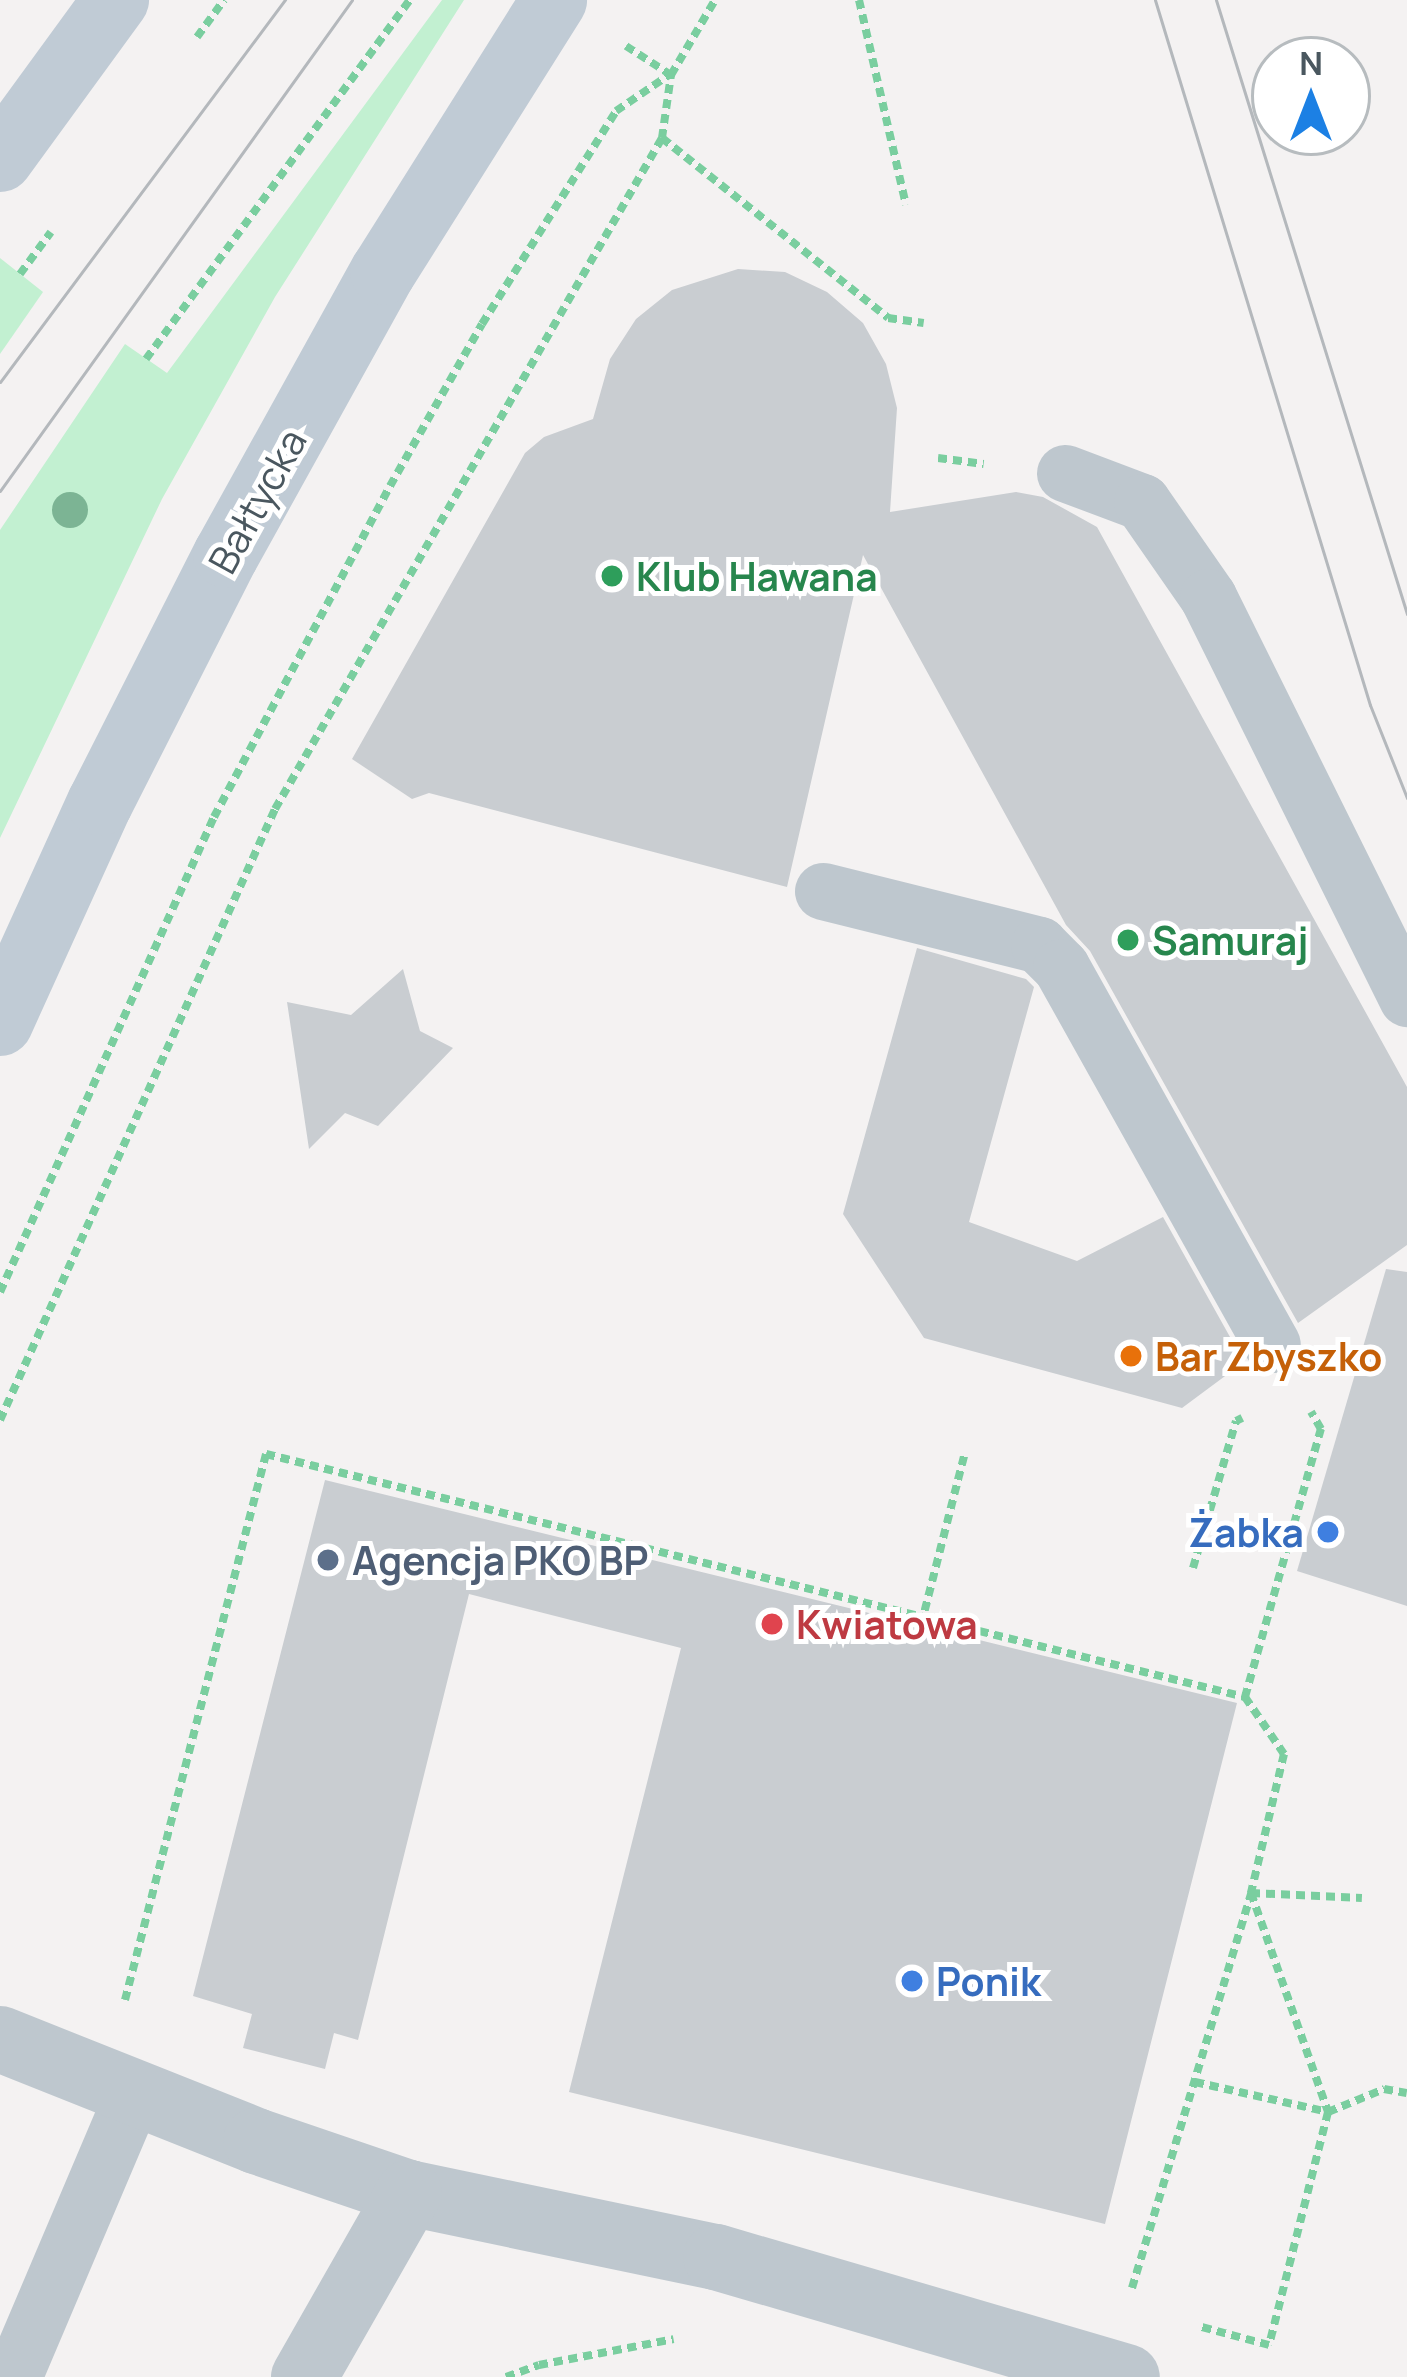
<!DOCTYPE html>
<meta charset="utf-8">
<style>
body{margin:0}
#map{position:relative;width:1407px;height:2377px;overflow:hidden;background:#f4f2f2;font-family:Manrope,sans-serif}
div>[style]{position:absolute}
.green>*{inset:0;background:#c2f0d1}
.building>*{inset:0;background:#c9cdd1}
.path>*{height:8px;margin-top:-4px;transform-origin:0;background:repeating-linear-gradient(90deg,#7ace9f 0 9px,transparent 0 15px)}
.lane>*{height:57px;margin:-28.5px;padding:0 28.5px;transform-origin:28.5px;border-radius:28.5px;background:#bec7ce}
.street>*{height:66px;margin:-33px;padding:0 33px;transform-origin:33px;border-radius:33px;background:#bec7ce}
.secondary>*{height:66px;margin:-33px;padding:0 33px;transform-origin:33px;border-radius:33px;background:#c0cbd5}
.tram>*{height:3px;margin:-1.5px;padding:0 1.5px;transform-origin:1.5px;border-radius:1.5px;background:#b4b8bc}
.trees>*{width:36px;height:36px;margin:-18px;border-radius:50%;background:#7cb494}
.dots>*{width:33px;height:33px;translate:-50% -50%;box-sizing:border-box;border:6px solid #fff;border-radius:50%}
span{translate:-50% -50%;white-space:nowrap;text-align:center;line-height:1.15;-webkit-text-stroke:10px #fff;paint-order:stroke}
.street-label{font-size:39px;color:#4a575f}
.leisure-label{font-size:39px;color:#27864d;font-weight:700}
.left{translate:0 -50%;text-align:left}
.food-label{font-size:39px;color:#c56008;font-weight:700}
.shop-label{font-size:39px;color:#366cbe;font-weight:700}
.right{translate:-100% -50%;text-align:right}
.service-label{font-size:39px;color:#4e5e75;font-weight:700}
.health-label{font-size:39px;color:#be3a42;font-weight:700}
.north{position:absolute;left:1251px;top:36px;width:120px;height:120px;box-sizing:border-box;background:#fff;border:3px solid #b7bcbf;border-radius:50%;rotate:0deg;font-size:33px;font-weight:700;line-height:48px;text-align:center;color:#4a575f}
.north::after{content:'';display:block;margin:auto;width:42px;height:54px;background:#1c80e4;clip-path:polygon(50% 0,100% 100%,50% 72%,0 100%)}
</style>
<div id="map">
<div class="green">
<i style="clip-path:polygon(442px 0,464px 0,275px 297px,162px 499px,0 838px,0 530px,125px 344px,167px 373px)"></i>
<i style="clip-path:polygon(0 258px,43px 292px,0 354px)"></i>
</div>
<div class="building">
<i style="clip-path:polygon(738px 269px,785px 272px,827px 292px,863px 323px,886px 364px,897px 408px,890px 512px,1016px 492px,1043px 497px,1097px 527px,1407px 1087px,1407px 1245px,1298px 1323px,1090px 951px,1066px 925px,863px 555px,787px 887px,429px 793px,412px 799px,352px 759px,525px 453px,544px 437px,593px 419px,610px 359px,636px 319px,672px 290px)"></i>
<i style="clip-path:polygon(917px 948px,1026px 979px,1034px 987px,969px 1222px,1077px 1261px,1163px 1217px,1244px 1362px,1182px 1408px,924px 1338px,843px 1214px)"></i>
<i style="clip-path:polygon(403px 969px,420px 1031px,453px 1048px,378px 1126px,345px 1113px,309px 1149px,287px 1002px,351px 1015px)"></i>
<i style="clip-path:polygon(1386px 1269px,1407px 1272px,1407px 1606px,1297px 1571px)"></i>
<i style="clip-path:polygon(325px 1480px,1237px 1703px,1105px 2224px,569px 2092px,681px 1648px,469px 1594px,358px 2040px,334px 2033px,325px 2069px,243px 2048px,252px 2014px,193px 1996px)"></i>
</div>
<div class="path">
<i style="left:859px;top:0;width:210px;rotate:77.1deg"></i>
<i style="left:197px;top:37px;width:46px;rotate:-53.9deg"></i>
<i style="left:626px;top:46px;width:54px;rotate:32.8deg"></i>
<i style="left:662px;top:138px;width:289px;rotate:38.5deg"></i>
<i style="left:888px;top:318px;width:36px;rotate:8deg"></i>
<i style="left:20px;top:274px;width:52px;rotate:-53.6deg"></i>
<i style="left:146px;top:359px;width:446px;rotate:-53.7deg"></i>
<i style="left:938px;top:458px;width:46px;rotate:7.4deg"></i>
<i style="left:0;top:1292px;width:521px;rotate:-65.75deg"></i>
<i style="left:214px;top:817px;width:375px;rotate:-62deg"></i>
<i style="left:390px;top:486px;width:186px;rotate:-60.4deg"></i>
<i style="left:482px;top:324px;width:252px;rotate:-57.8deg"></i>
<i style="left:616px;top:111px;width:64px;rotate:-34.2deg"></i>
<i style="left:0;top:1420px;width:670px;rotate:-65.77deg"></i>
<i style="left:275px;top:809px;width:775px;rotate:-60.03deg"></i>
<i style="left:662px;top:138px;width:64px;rotate:-81.9deg"></i>
<i style="left:671px;top:75px;width:87px;rotate:-59.6deg"></i>
<i style="left:1193px;top:1568px;width:153px;rotate:-73.7deg"></i>
<i style="left:1236px;top:1421px;width:7px;rotate:-27deg"></i>
<i style="left:921px;top:1625px;width:179px;rotate:-75.7deg"></i>
<i style="left:1245px;top:1697px;width:279px;rotate:-74.2deg"></i>
<i style="left:1321px;top:1429px;width:20px;rotate:-120deg"></i>
<i style="left:125px;top:2000px;width:564px;rotate:-75.52deg"></i>
<i style="left:266px;top:1454px;width:1009px;rotate:13.94deg"></i>
<i style="left:1245px;top:1697px;width:69px;rotate:55.6deg"></i>
<i style="left:1284px;top:1754px;width:143px;rotate:103.4deg"></i>
<i style="left:1251px;top:1893px;width:232px;rotate:70.6deg"></i>
<i style="left:1328px;top:2112px;width:240px;rotate:104.2deg"></i>
<i style="left:1269px;top:2345px;width:73px;rotate:-165deg"></i>
<i style="left:1195px;top:2082px;width:136px;rotate:12.7deg"></i>
<i style="left:1328px;top:2112px;width:61px;rotate:-22.3deg"></i>
<i style="left:1384px;top:2089px;width:23px;rotate:10deg"></i>
<i style="left:1132px;top:2288px;width:413px;rotate:-73.2deg"></i>
<i style="left:1251px;top:1893px;width:111px;rotate:2.6deg"></i>
<i style="left:506px;top:2377px;width:35px;rotate:-20deg"></i>
<i style="left:539px;top:2365px;width:137px;rotate:-10.9deg"></i>
</div>
<div class="lane">
<i style="left:1065px;top:473px;width:82px;rotate:20.6deg"></i>
<i style="left:1142px;top:502px;width:116px;rotate:55.2deg"></i>
<i style="left:1208px;top:597px;width:448px;rotate:63.6deg"></i>
<i style="left:823px;top:891px;width:223px;rotate:14deg"></i>
<i style="left:1039px;top:945px;width:31px;rotate:45deg"></i>
<i style="left:1061px;top:967px;width:432px;rotate:60.8deg"></i>
<i style="left:13px;top:2377px;width:307px;rotate:-67deg"></i>
</div>
<div class="street">
<i style="left:0;top:2039px;width:276px;rotate:21.7deg"></i>
<i style="left:256px;top:2141px;width:162px;rotate:18.8deg"></i>
<i style="left:409px;top:2193px;width:314px;rotate:11.8deg"></i>
<i style="left:716px;top:2257px;width:428px;rotate:16.3deg"></i>
<i style="left:304px;top:2377px;width:212px;rotate:-60.3deg"></i>
</div>
<div class="secondary">
<i style="left:0;top:159px;width:197px;rotate:-53.9deg"></i>
<i style="left:0;top:1023px;width:242px;rotate:-65.6deg"></i>
<i style="left:100px;top:803px;width:278px;rotate:-63.1deg"></i>
<i style="left:226px;top:555px;width:324px;rotate:-61deg"></i>
<i style="left:383px;top:272px;width:321px;rotate:-57.8deg"></i>
</div>
<div class="tram">
<i style="left:1155px;top:0;width:737px;rotate:73.04deg"></i>
<i style="left:1370px;top:705px;width:100px;rotate:68.3deg"></i>
<i style="left:1216px;top:0;width:643px;rotate:72.72deg"></i>
<i style="left:0;top:382px;width:477px;rotate:-53.3deg"></i>
<i style="left:0;top:491px;width:604px;rotate:-54.36deg"></i>
</div>
<div class="trees">
<i style="left:70px;top:510px"></i>
</div>
<div class="dots">
<i style="left:612px;top:576px;background:#2e9e5b"></i>
<i style="left:1128px;top:940px;background:#2e9e5b"></i>
<i style="left:1131px;top:1356px;background:#e8710a"></i>
<i style="left:1328px;top:1532px;background:#3f7fe0"></i>
<i style="left:328px;top:1560px;background:#5c6f8a"></i>
<i style="left:772px;top:1624px;background:#e0444e"></i>
<i style="left:912px;top:1981px;background:#3f7fe0"></i>
</div>
<div class="street-label">
<span style="left:257px;top:501px;rotate:-61deg">Bałtycka</span>
</div>
<div class="leisure-label">
<span class="left" style="left:636px;top:576px">Klub Hawana</span>
<span class="left" style="left:1152px;top:940px">Samuraj</span>
</div>
<div class="food-label">
<span class="left" style="left:1155px;top:1356px">Bar Zbyszko</span>
</div>
<div class="shop-label">
<span class="right" style="left:1304px;top:1532px">Żabka</span>
<span class="left" style="left:936px;top:1981px">Ponik</span>
</div>
<div class="service-label">
<span class="left" style="left:352px;top:1560px">Agencja PKO BP</span>
</div>
<div class="health-label">
<span class="left" style="left:796px;top:1624px">Kwiatowa</span>
</div>
<div class="north">N</div>
</div>
